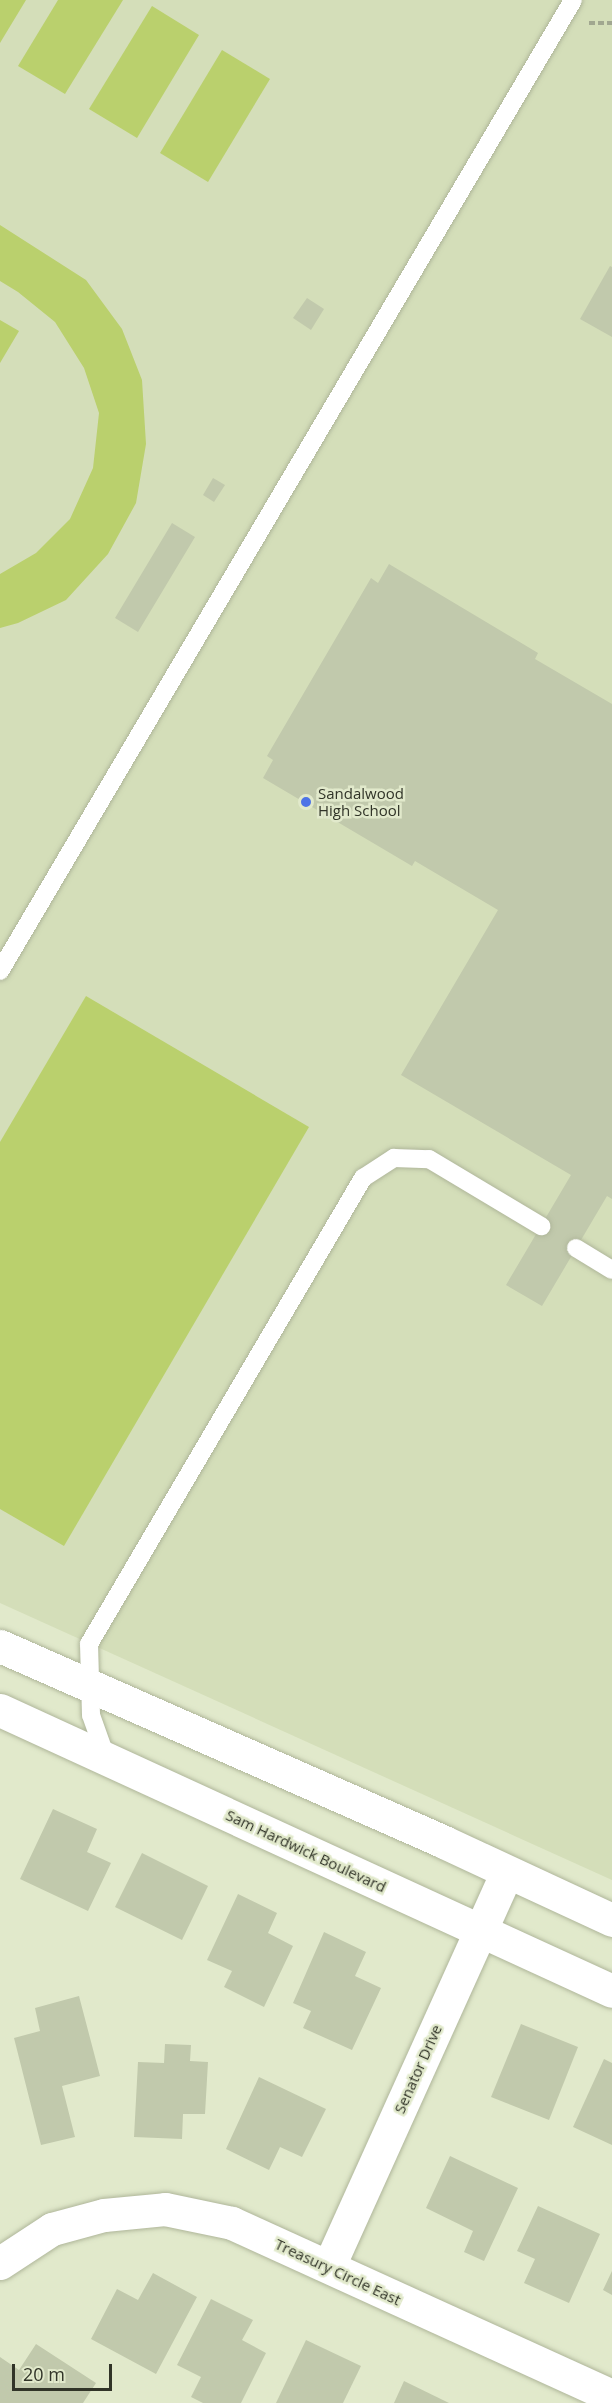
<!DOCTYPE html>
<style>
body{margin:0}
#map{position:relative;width:612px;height:2403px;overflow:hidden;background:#e1e9cb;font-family:"Open Sans",sans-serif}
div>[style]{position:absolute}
.built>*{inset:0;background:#d4deb9}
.green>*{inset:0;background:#bad06d}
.building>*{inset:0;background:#c1c9ac}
.path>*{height:4px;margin-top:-2px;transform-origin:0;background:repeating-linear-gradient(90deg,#a1a790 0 6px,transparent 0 9px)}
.roads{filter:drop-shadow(0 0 2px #afb69a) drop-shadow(0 0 2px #afb69a)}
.lane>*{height:18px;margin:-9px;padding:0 9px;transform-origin:9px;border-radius:9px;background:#fff}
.street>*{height:33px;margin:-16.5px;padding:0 16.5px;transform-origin:16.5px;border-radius:16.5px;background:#fff}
.dots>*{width:16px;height:16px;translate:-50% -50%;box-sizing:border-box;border:3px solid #e1e9cb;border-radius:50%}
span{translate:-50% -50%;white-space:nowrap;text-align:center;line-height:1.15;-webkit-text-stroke:5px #e1e9cb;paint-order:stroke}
.poi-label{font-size:15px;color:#313428}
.left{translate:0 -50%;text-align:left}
.street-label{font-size:15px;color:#313428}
.scale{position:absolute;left:12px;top:2364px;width:100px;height:27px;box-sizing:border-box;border:3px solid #313428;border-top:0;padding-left:8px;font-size:18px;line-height:21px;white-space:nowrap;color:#313428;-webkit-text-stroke:4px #e1e9cb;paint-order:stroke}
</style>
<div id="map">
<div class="built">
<i style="clip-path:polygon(0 0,612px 0,612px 1880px,0 1603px)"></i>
</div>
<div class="green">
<i style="clip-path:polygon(0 0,26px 0,0 43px)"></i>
<i style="clip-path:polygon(58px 0,123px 0,65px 94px,18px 66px)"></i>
<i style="clip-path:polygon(152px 6px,199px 35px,137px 138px,89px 109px)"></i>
<i style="clip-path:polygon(222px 50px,270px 79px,208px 182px,160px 153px)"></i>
<i style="clip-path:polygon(0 225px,86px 280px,122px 329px,142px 380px,146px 444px,136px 503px,108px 554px,66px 600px,18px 623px,0 628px,0 574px,36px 553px,70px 519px,93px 468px,99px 413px,84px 368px,55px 322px,18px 292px,0 281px)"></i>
<i style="clip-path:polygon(0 320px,19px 331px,0 363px)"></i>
<i style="clip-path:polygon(86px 996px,309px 1127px,64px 1546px,0 1509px,0 1142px)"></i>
</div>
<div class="building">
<i style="clip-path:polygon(610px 266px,612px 267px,612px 337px,580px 319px)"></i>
<i style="clip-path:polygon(307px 298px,324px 309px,311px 330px,293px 318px)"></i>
<i style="clip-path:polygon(213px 478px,225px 485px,214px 502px,203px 495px)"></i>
<i style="clip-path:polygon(172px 523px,195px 537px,138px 632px,115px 618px)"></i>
<i style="clip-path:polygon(389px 564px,538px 653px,535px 659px,612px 704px,612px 1199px,607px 1196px,542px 1306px,506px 1285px,571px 1175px,401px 1075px,498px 910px,415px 861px,412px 866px,263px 778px,273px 760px,267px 756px,371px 578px,378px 583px)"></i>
<i style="clip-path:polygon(53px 1809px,97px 1829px,87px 1852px,111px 1863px,88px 1911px,20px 1879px)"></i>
<i style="clip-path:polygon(142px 1853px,208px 1886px,182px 1940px,115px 1907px)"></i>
<i style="clip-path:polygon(238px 1894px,277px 1913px,268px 1933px,293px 1946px,264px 2007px,224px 1987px,232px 1971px,207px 1960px)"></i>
<i style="clip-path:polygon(324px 1932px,366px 1952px,355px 1976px,381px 1988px,352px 2050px,303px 2028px,311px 2011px,293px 2003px)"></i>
<i style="clip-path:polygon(79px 1996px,100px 2076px,62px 2086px,75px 2137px,41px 2145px,14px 2038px,40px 2031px,35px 2008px)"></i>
<i style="clip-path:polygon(521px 2024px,578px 2047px,549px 2120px,491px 2097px)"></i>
<i style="clip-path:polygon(165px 2044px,191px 2045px,190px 2061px,208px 2062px,205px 2114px,183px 2114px,182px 2139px,134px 2137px,138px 2062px,164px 2063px)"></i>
<i style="clip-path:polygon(604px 2059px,612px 2063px,612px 2145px,573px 2127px)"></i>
<i style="clip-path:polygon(259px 2077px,326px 2109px,302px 2157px,280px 2147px,269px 2170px,226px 2149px)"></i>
<i style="clip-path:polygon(450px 2156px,518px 2188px,484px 2261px,464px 2252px,473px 2231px,426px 2208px)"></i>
<i style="clip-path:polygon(538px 2206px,600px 2234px,569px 2303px,524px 2283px,535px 2259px,517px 2251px)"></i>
<i style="clip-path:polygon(612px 2271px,612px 2295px,603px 2290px)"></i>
<i style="clip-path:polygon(153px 2273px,197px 2297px,156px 2374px,91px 2339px,117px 2289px,138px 2300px)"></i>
<i style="clip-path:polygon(211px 2299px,253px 2320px,242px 2340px,266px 2353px,241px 2403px,203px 2403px,191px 2397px,201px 2377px,177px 2365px)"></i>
<i style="clip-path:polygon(306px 2340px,361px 2366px,343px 2403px,276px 2403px)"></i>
<i style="clip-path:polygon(36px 2344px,96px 2383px,83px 2403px,0 2403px,0 2357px,19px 2370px)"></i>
<i style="clip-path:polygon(404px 2381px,449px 2403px,394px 2403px)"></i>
</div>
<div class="path">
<i style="left:589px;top:23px;width:23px"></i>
</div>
<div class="roads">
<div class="lane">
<i style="left:0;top:971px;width:1127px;rotate:-59.45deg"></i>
<i style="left:576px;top:1248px;width:42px;rotate:31.4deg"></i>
<i style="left:107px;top:1760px;width:48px;rotate:-109.6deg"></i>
<i style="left:91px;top:1715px;width:71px;rotate:-91.6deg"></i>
<i style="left:89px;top:1644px;width:541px;rotate:-59.55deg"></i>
<i style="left:363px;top:1178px;width:37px;rotate:-33deg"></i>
<i style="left:394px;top:1158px;width:35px;rotate:2deg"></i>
<i style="left:429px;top:1159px;width:131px;rotate:30.9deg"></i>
</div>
<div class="street">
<i style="left:0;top:1646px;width:485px;rotate:23.8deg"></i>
<i style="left:444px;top:1842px;width:185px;rotate:24.9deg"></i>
<i style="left:0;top:1710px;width:673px;rotate:24.66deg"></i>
<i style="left:0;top:2263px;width:62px;rotate:-33.2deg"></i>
<i style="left:52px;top:2229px;width:54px;rotate:-15.1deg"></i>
<i style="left:104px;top:2215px;width:61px;rotate:-5.6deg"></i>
<i style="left:165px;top:2209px;width:68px;rotate:11.8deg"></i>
<i style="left:232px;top:2223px;width:418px;rotate:24.5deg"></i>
<i style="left:329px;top:2266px;width:432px;rotate:-65.7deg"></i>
</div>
</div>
<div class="dots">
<i style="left:306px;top:802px;background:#4d73e6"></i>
</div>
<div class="poi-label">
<span class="left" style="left:318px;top:802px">Sandalwood<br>High School</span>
</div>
<div class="street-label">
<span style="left:306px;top:1851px;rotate:25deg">Sam Hardwick Boulevard</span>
<span style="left:418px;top:2069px;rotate:-66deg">Senator Drive</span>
<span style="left:338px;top:2272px;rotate:25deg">Treasury Circle East</span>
</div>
<div class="scale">20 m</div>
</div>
